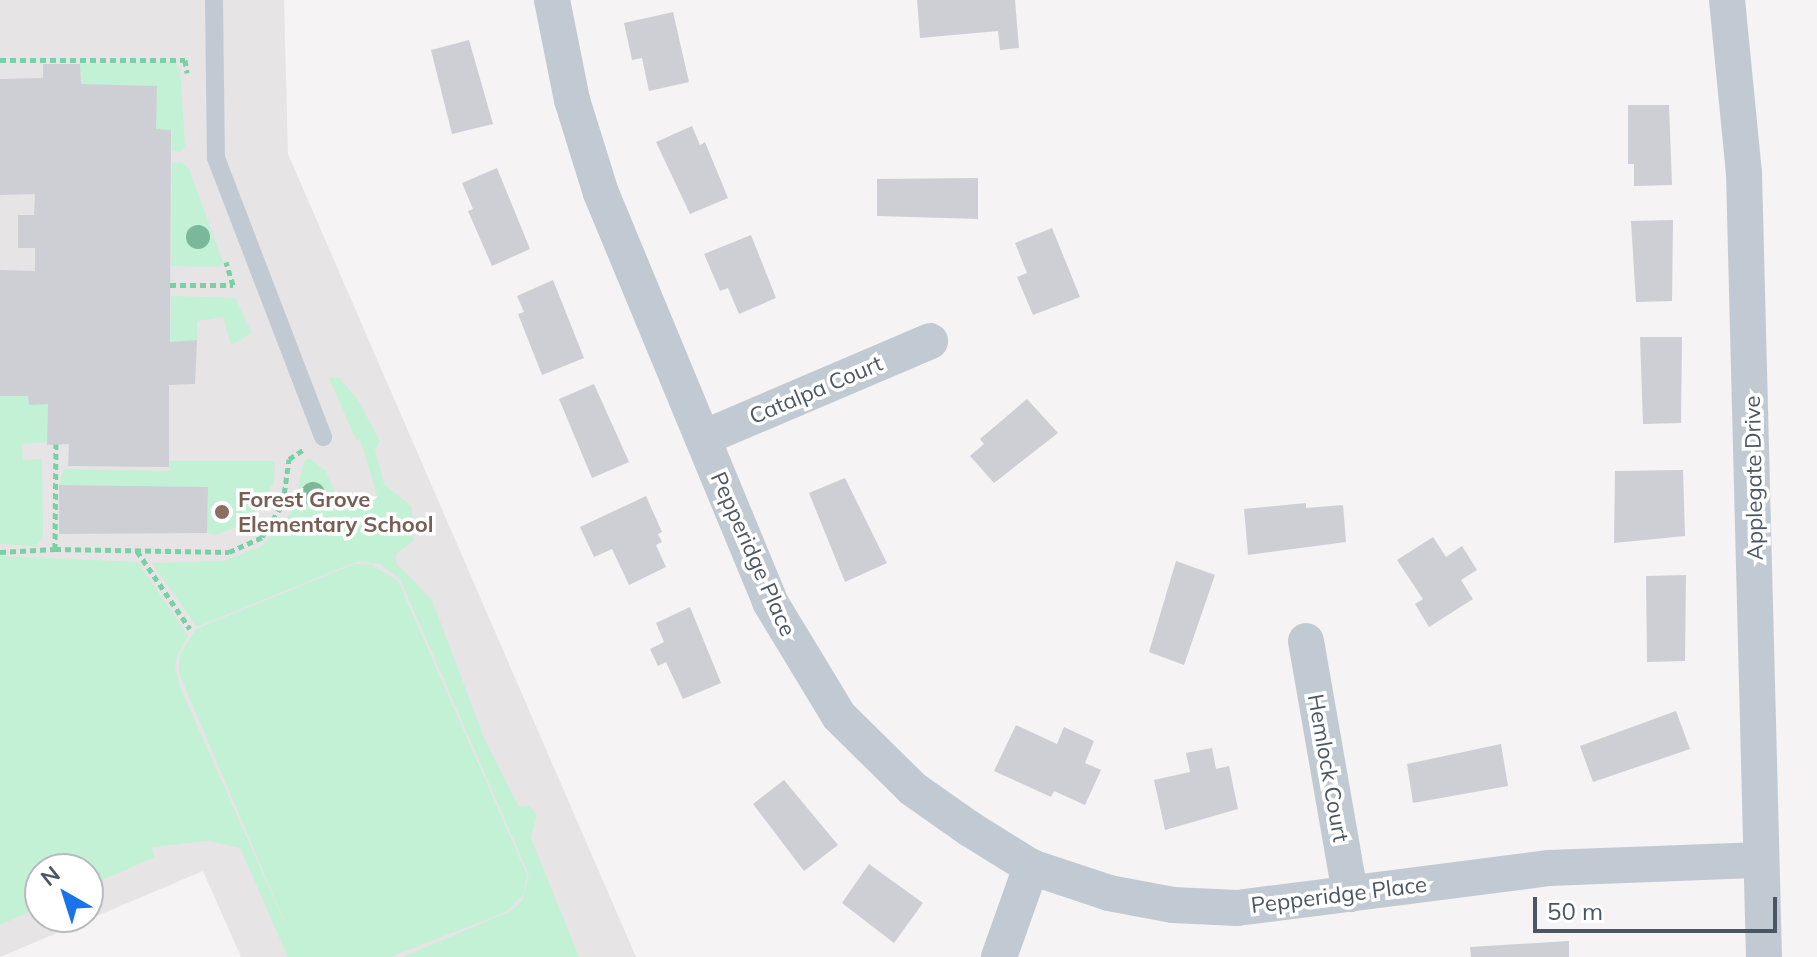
<!DOCTYPE html>
<style>
body{margin:0}
#map{position:relative;width:1817px;height:957px;overflow:hidden;background:#f5f3f3;font-family:Mulish,sans-serif}
div>[style]{position:absolute}
.education>*{inset:0;background:#e6e4e5}
.green>*{inset:0;background:#c3f1d5}
.building>*{inset:0;background:#cdcfd5}
.path>*{height:5px;margin-top:-2.5px;transform-origin:0;background:repeating-linear-gradient(90deg,#7ad0a6 0 6px,transparent 0 10px)}
.lane>*{height:18px;margin:-9px;padding:0 9px;transform-origin:9px;border-radius:9px;background:#c1cad2}
.street>*{height:36px;margin:-18px;padding:0 18px;transform-origin:18px;border-radius:18px;background:#c1cad2}
.trees>*{width:24px;height:24px;margin:-12px;border-radius:50%;background:#7bb799}
.dots>*{width:22px;height:22px;translate:-50% -50%;box-sizing:border-box;border:4px solid #fff;border-radius:50%}
span{translate:-50% -50%;white-space:nowrap;text-align:center;line-height:1.15;-webkit-text-stroke:7px #fff;paint-order:stroke}
.street-label{font-size:22px;color:#4a5661}
.education-label{font-size:22px;color:#785e54;font-weight:700}
.left{translate:0 -50%;text-align:left}
.north{position:absolute;left:24px;top:853px;width:80px;height:80px;box-sizing:border-box;background:#fff;border:2px solid #b7bbc0;border-radius:50%;rotate:321deg;font-size:22px;font-weight:700;line-height:32px;text-align:center;color:#4a5661}
.north::after{content:'';display:block;margin:auto;width:28px;height:36px;background:#1a73e8;clip-path:polygon(50% 0,100% 100%,50% 72%,0 100%)}
.scale{position:absolute;left:1533px;top:897px;width:244px;height:36px;box-sizing:border-box;border:4px solid #4a5661;border-top:0;padding-left:10px;font-size:24px;line-height:28px;white-space:nowrap;color:#4a5661;-webkit-text-stroke:6px #fff;paint-order:stroke}
</style>
<div id="map">
<div class="education">
<i style="clip-path:polygon(evenodd,0 0,284px 0,288px 154px,636px 957px,241px 957px,203px 871px,0 957px,0 0,40px 869px,88px 869px,88px 917px,40px 917px,40px 869px)"></i>
</div>
<div class="green">
<i style="clip-path:polygon(174px 62px,180px 68px,185px 146px,180px 152px,172px 151px,171px 130px,156px 129px,81px 84px,80px 64px)"></i>
<i style="clip-path:polygon(182px 162px,189px 169px,223px 262px,219px 267px,171px 266px,172px 163px)"></i>
<i style="clip-path:polygon(171px 296px,235px 298px,252px 333px,231px 345px,223px 317px,197px 321px,197px 340px,170px 342px)"></i>
<i style="clip-path:polygon(329px 378px,339px 378px,358px 400px,380px 441px,375px 449px,384px 484px,412px 507px,413px 541px,396px 554px,396px 563px,432px 600px,484px 738px,518px 806px,529px 806px,537px 815px,531px 838px,579px 957px,403px 957px,511px 911px,522px 901px,529px 875px,400px 579px,380px 564px,358px 561px,197px 627px,152px 563px,224px 561px,262px 546px,292px 512px,304px 461px,309px 458px,326px 471px,342px 510px,377px 495px,360px 439px,356px 440px)"></i>
<i style="clip-path:polygon(0 396px,28px 396px,29px 404px,48px 404px,47px 442px,22px 444px,23px 460px,42px 459px,43px 537px,36px 546px,0 544px)"></i>
<i style="clip-path:polygon(169px 461px,275px 461px,274px 482px,249px 521px,216px 535px,207px 533px,208px 487px,59px 485px,64px 469px,169px 471px)"></i>
<i style="clip-path:polygon(0 556px,138px 562px,188px 636px,177px 656px,175px 667px,180px 687px,295px 946px,179px 673px,180px 654px,196px 629px,354px 564px,372px 565px,398px 581px,527px 875px,523px 895px,506px 912px,390px 957px,288px 957px,240px 848px,208px 841px,151px 847px,155px 857px,88px 886px,88px 869px,40px 869px,40px 907px,0 925px)"></i>
</div>
<div class="building">
<i style="clip-path:polygon(917px 0,1015px 0,1019px 48px,1000px 50px,998px 31px,920px 38px)"></i>
<i style="clip-path:polygon(673px 12px,689px 82px,649px 91px,642px 58px,632px 60px,624px 23px)"></i>
<i style="clip-path:polygon(469px 40px,493px 124px,452px 134px,431px 50px)"></i>
<i style="clip-path:polygon(43px 64px,80px 64px,81px 84px,157px 86px,156px 129px,171px 130px,170px 342px,197px 340px,195px 384px,169px 385px,169px 467px,68px 466px,69px 444px,47px 445px,48px 404px,29px 405px,28px 396px,0 396px,0 270px,35px 271px,35px 248px,18px 248px,18px 215px,34px 215px,35px 194px,0 195px,0 79px,43px 78px)"></i>
<i style="clip-path:polygon(1628px 105px,1669px 105px,1672px 185px,1634px 186px,1634px 164px,1628px 164px)"></i>
<i style="clip-path:polygon(692px 126px,700px 145px,705px 142px,728px 198px,690px 214px,656px 142px)"></i>
<i style="clip-path:polygon(497px 168px,530px 249px,492px 266px,468px 211px,473px 209px,462px 183px)"></i>
<i style="clip-path:polygon(978px 178px,978px 219px,877px 216px,877px 179px)"></i>
<i style="clip-path:polygon(1673px 220px,1672px 301px,1636px 302px,1631px 221px)"></i>
<i style="clip-path:polygon(1052px 228px,1080px 297px,1033px 315px,1017px 277px,1027px 273px,1015px 243px)"></i>
<i style="clip-path:polygon(751px 235px,776px 298px,739px 314px,728px 288px,720px 291px,704px 254px)"></i>
<i style="clip-path:polygon(553px 280px,584px 358px,542px 375px,518px 314px,524px 312px,517px 296px)"></i>
<i style="clip-path:polygon(1640px 337px,1682px 337px,1681px 423px,1643px 424px)"></i>
<i style="clip-path:polygon(594px 384px,629px 462px,592px 478px,559px 399px)"></i>
<i style="clip-path:polygon(1027px 399px,1058px 433px,994px 483px,970px 456px,984px 444px,980px 439px)"></i>
<i style="clip-path:polygon(1683px 470px,1685px 536px,1614px 543px,1615px 471px)"></i>
<i style="clip-path:polygon(845px 478px,887px 563px,845px 582px,809px 493px)"></i>
<i style="clip-path:polygon(59px 485px,208px 487px,207px 533px,59px 534px)"></i>
<i style="clip-path:polygon(646px 496px,662px 532px,658px 534px,662px 542px,656px 545px,666px 567px,629px 585px,612px 549px,594px 557px,580px 527px)"></i>
<i style="clip-path:polygon(1306px 503px,1306px 508px,1343px 505px,1346px 542px,1248px 555px,1244px 509px)"></i>
<i style="clip-path:polygon(1433px 537px,1446px 557px,1462px 546px,1477px 570px,1461px 580px,1473px 599px,1429px 627px,1415px 604px,1423px 599px,1397px 560px)"></i>
<i style="clip-path:polygon(1176px 561px,1215px 575px,1184px 665px,1149px 652px)"></i>
<i style="clip-path:polygon(1686px 575px,1685px 661px,1647px 662px,1646px 576px)"></i>
<i style="clip-path:polygon(690px 607px,721px 683px,683px 699px,666px 662px,658px 666px,650px 649px,664px 642px,656px 623px)"></i>
<i style="clip-path:polygon(1676px 711px,1690px 749px,1593px 782px,1580px 746px)"></i>
<i style="clip-path:polygon(1016px 725px,1057px 744px,1064px 727px,1094px 741px,1085px 763px,1101px 770px,1085px 805px,1054px 791px,1051px 797px,994px 771px)"></i>
<i style="clip-path:polygon(1501px 744px,1508px 786px,1413px 803px,1407px 764px)"></i>
<i style="clip-path:polygon(1212px 748px,1216px 769px,1229px 766px,1238px 809px,1165px 830px,1154px 780px,1190px 772px,1186px 753px)"></i>
<i style="clip-path:polygon(784px 780px,838px 845px,804px 871px,753px 804px)"></i>
<i style="clip-path:polygon(869px 864px,923px 903px,894px 943px,842px 903px)"></i>
<i style="clip-path:polygon(1569px 941px,1569px 957px,1471px 957px,1470px 947px)"></i>
</div>
<div class="path">
<i style="left:0;top:60px;width:185px"></i>
<i style="left:185px;top:60px;width:13px;rotate:81deg"></i>
<i style="left:170px;top:285px;width:63px"></i>
<i style="left:233px;top:285px;width:24px;rotate:-107deg"></i>
<i style="left:55px;top:549px;width:174px;rotate:1deg"></i>
<i style="left:229px;top:552px;width:36px;rotate:-24deg"></i>
<i style="left:262px;top:537px;width:40px;rotate:-58deg"></i>
<i style="left:283px;top:503px;width:44px;rotate:-82.2deg"></i>
<i style="left:289px;top:459px;width:17px;rotate:-33deg"></i>
<i style="left:137px;top:551px;width:94px;rotate:55.8deg"></i>
<i style="left:0;top:552px;width:55px;rotate:-3.1deg"></i>
<i style="left:55px;top:549px;width:105px;rotate:-89.5deg"></i>
</div>
<div class="lane">
<i style="left:214px;top:0;width:158px;rotate:89.3deg"></i>
<i style="left:216px;top:158px;width:299px;rotate:69deg"></i>
</div>
<div class="street">
<i style="left:552px;top:0;width:102px;rotate:78.7deg"></i>
<i style="left:572px;top:100px;width:97px;rotate:72.7deg"></i>
<i style="left:601px;top:193px;width:443px;rotate:67.5deg"></i>
<i style="left:770px;top:602px;width:133px;rotate:58.8deg"></i>
<i style="left:839px;top:716px;width:104px;rotate:44.6deg"></i>
<i style="left:913px;top:789px;width:70px;rotate:35.1deg"></i>
<i style="left:970px;top:829px;width:72px;rotate:31.9deg"></i>
<i style="left:1031px;top:867px;width:82px;rotate:18.4deg"></i>
<i style="left:1109px;top:893px;width:65px;rotate:10.6deg"></i>
<i style="left:1173px;top:905px;width:64px;rotate:2.7deg"></i>
<i style="left:1237px;top:908px;width:315px;rotate:-7.3deg"></i>
<i style="left:1549px;top:868px;width:212px;rotate:-2.2deg"></i>
<i style="left:1727px;top:0;width:174px;rotate:84.4deg"></i>
<i style="left:1744px;top:173px;width:784px;rotate:88.54deg"></i>
<i style="left:703px;top:438px;width:247px;rotate:-23.1deg"></i>
<i style="left:1306px;top:641px;width:257px;rotate:80.1deg"></i>
<i style="left:999px;top:957px;width:96px;rotate:-70.4deg"></i>
</div>
<div class="trees">
<i style="left:198px;top:237px"></i>
<i style="left:313px;top:494px"></i>
</div>
<div class="dots">
<i style="left:222px;top:512px;background:#8d6e63"></i>
</div>
<div class="street-label">
<span style="left:816px;top:390px;rotate:-23deg">Catalpa Court</span>
<span style="left:1754px;top:478px;rotate:-91deg">Applegate Drive</span>
<span style="left:753px;top:554px;rotate:66deg">Pepperidge Place</span>
<span style="left:1328px;top:768px;rotate:80deg">Hemlock Court</span>
<span style="left:1339px;top:895px;rotate:-7deg">Pepperidge Place</span>
</div>
<div class="education-label">
<span class="left" style="left:238px;top:512px">Forest Grove<br>Elementary School</span>
</div>
<div class="north">N</div>
<div class="scale">50 m</div>
</div>
